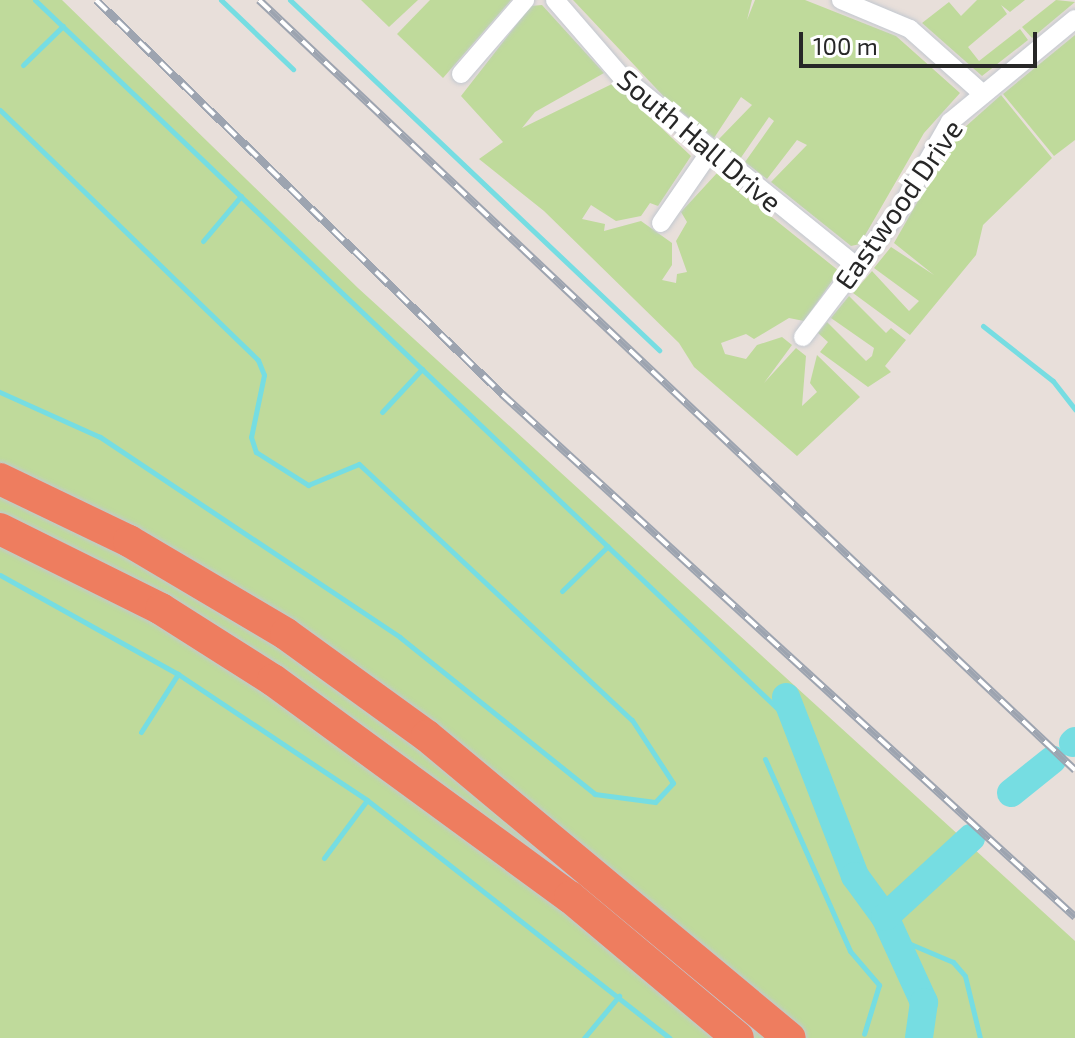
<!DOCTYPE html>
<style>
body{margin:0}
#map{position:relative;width:1075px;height:1038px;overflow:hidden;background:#e8dfda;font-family:"Exo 2",sans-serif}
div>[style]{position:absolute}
.green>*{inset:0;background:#bfda9b}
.stream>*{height:5px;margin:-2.5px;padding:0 2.5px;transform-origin:2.5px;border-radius:2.5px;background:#76dde2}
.river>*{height:28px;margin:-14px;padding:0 14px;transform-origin:14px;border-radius:14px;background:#76dde2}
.roads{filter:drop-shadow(0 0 2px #c2c8d0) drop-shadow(0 0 2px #c2c8d0)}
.street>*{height:18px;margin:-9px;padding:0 9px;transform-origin:9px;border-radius:9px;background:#fff}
.highway>*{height:32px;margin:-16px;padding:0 16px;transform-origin:16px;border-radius:16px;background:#ee7d5f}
.rail>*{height:8px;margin-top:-4px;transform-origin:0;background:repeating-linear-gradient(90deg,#fff 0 15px,#9da4b0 0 30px);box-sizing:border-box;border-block:2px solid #9da4b0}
span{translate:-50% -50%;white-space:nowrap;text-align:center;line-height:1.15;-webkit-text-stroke:8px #fff;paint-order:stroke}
.street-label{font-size:28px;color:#272727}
.scale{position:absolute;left:799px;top:32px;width:238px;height:36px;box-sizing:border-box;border:4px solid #272727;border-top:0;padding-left:10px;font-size:24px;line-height:28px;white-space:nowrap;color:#272727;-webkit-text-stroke:6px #fff;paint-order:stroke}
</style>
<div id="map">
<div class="green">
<i style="clip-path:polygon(0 0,62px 0,358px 288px,1075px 941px,1075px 1038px,0 1038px)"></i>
<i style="clip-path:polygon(361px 0,418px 0,389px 27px)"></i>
<i style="clip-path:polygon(430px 0,511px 0,443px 78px,397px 34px)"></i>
<i style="clip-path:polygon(573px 0,752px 0,747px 20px,755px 0,805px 0,896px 36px,960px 93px,924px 133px,860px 244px,851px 246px,771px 182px,807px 145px,797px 140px,767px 179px,745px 162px,774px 121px,769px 117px,740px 159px,718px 140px,752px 105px,741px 97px,714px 138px,668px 101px)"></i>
<i style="clip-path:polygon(977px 0,1025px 0,1010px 12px,1001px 5px,1007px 14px,968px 47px,979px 61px,1020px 29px,1028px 40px,982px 76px,922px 23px,949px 2px,961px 16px)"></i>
<i style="clip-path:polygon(1056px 0,1075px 2px,1032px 38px,1022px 27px)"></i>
<i style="clip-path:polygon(542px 5px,604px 73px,535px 112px,522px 128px,614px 83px,691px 156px,658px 206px,650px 203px,641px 216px,616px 221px,591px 205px,582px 219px,605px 224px,604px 231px,641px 221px,672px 243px,672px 265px,662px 280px,676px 283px,677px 274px,687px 272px,676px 241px,687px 222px,681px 212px,717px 173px,839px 271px,804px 321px,789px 318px,754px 339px,746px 334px,721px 343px,725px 354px,746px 359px,757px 345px,782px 337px,792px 345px,764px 383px,796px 348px,806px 356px,802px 406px,817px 392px,810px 383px,817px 355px,860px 397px,797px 456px,694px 367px,679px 343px,544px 211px,479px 159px,503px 142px,461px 96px,531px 6px)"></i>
<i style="clip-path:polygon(1075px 35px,1075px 140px,1054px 156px,1003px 94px)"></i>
<i style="clip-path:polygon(1001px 95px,1052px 158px,983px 225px,976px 255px,910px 335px,853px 293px,872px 271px,909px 311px,919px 301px,874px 268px,891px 247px,934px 275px,894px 243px,955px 136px)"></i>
<i style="clip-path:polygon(849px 296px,886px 333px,891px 328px,906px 340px,885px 366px,891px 372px,868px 387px,820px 352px,828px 342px,818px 333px,827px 322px,866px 361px,872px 356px,874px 348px,831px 318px)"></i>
</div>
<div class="stream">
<i style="left:35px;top:0;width:1055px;rotate:43.66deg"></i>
<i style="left:221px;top:0;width:100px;rotate:43.8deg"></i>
<i style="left:290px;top:0;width:509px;rotate:43.49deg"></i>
<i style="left:23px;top:65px;width:56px;rotate:-44.3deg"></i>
<i style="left:0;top:110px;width:359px;rotate:44.1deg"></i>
<i style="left:258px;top:360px;width:16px;rotate:68deg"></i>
<i style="left:264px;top:375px;width:63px;rotate:101.8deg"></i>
<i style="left:251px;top:437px;width:16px;rotate:72deg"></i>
<i style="left:256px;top:452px;width:62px;rotate:32.4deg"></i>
<i style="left:308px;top:485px;width:55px;rotate:-22.4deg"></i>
<i style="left:359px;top:464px;width:374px;rotate:43.2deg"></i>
<i style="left:632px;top:720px;width:75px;rotate:56.9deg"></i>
<i style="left:673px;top:783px;width:26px;rotate:133deg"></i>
<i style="left:655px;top:802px;width:61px;rotate:-172.4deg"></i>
<i style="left:595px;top:794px;width:250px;rotate:-141.2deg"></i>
<i style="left:400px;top:637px;width:361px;rotate:-146.3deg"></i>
<i style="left:100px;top:437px;width:110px;rotate:-155.8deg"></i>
<i style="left:203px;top:241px;width:59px;rotate:-49.8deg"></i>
<i style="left:983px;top:326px;width:89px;rotate:38.2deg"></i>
<i style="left:1053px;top:381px;width:36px;rotate:52deg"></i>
<i style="left:382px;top:412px;width:59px;rotate:-47.1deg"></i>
<i style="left:0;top:575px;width:204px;rotate:29.1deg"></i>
<i style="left:178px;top:674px;width:227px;rotate:33.7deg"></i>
<i style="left:367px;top:800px;width:385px;rotate:38.2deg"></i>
<i style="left:562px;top:591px;width:64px;rotate:-44.4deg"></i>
<i style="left:141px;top:732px;width:69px;rotate:-57.5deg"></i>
<i style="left:765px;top:759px;width:210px;rotate:66.1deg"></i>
<i style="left:850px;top:951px;width:45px;rotate:49.5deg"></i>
<i style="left:879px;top:985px;width:51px;rotate:107deg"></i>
<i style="left:324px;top:858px;width:72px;rotate:-53.4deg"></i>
<i style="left:894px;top:937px;width:64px;rotate:23deg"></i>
<i style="left:953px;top:962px;width:18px;rotate:49deg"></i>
<i style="left:965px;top:976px;width:64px;rotate:76.4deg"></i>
<i style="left:584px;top:1038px;width:55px;rotate:-50.2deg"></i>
</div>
<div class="river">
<i style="left:786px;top:697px;width:192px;rotate:68.9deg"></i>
<i style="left:855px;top:876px;width:51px;rotate:53.8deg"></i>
<i style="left:885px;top:917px;width:94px;rotate:65.4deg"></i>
<i style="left:924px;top:1002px;width:36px;rotate:98deg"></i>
<i style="left:1073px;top:743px;width:3px;rotate:-45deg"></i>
<i style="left:1011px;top:793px;width:53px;rotate:-38.8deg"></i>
<i style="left:885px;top:917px;width:117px;rotate:-42.6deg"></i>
</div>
<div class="roads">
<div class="street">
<i style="left:555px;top:0;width:99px;rotate:49.1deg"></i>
<i style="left:620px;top:75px;width:306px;rotate:39deg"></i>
<i style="left:841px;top:0;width:75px;rotate:22.8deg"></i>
<i style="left:910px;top:29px;width:98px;rotate:41.7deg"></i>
<i style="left:461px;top:74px;width:98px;rotate:-49.1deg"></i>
<i style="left:661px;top:223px;width:86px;rotate:-55.4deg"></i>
<i style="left:803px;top:337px;width:158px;rotate:-52.7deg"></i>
<i style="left:899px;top:211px;width:103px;rotate:-60.2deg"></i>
<i style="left:950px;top:122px;width:162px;rotate:-39.5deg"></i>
</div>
<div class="highway">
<i style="left:0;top:479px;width:143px;rotate:25.7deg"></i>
<i style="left:129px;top:541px;width:182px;rotate:30.6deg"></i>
<i style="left:286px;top:634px;width:174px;rotate:35.9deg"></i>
<i style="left:427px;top:736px;width:472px;rotate:39.8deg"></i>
<i style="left:0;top:529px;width:180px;rotate:26.4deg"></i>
<i style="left:161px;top:609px;width:133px;rotate:32.4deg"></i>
<i style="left:273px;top:680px;width:368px;rotate:36.2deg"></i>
<i style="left:570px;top:897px;width:219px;rotate:40deg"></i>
</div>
</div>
<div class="rail">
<i style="left:96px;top:0;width:566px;rotate:44.14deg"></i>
<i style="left:502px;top:394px;width:776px;rotate:42.39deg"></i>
<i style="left:259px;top:0;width:1122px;rotate:43.34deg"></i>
</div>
<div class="street-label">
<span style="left:700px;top:140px;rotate:40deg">South Hall Drive</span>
<span style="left:898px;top:204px;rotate:-55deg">Eastwood Drive</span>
</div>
<div class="scale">100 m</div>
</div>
